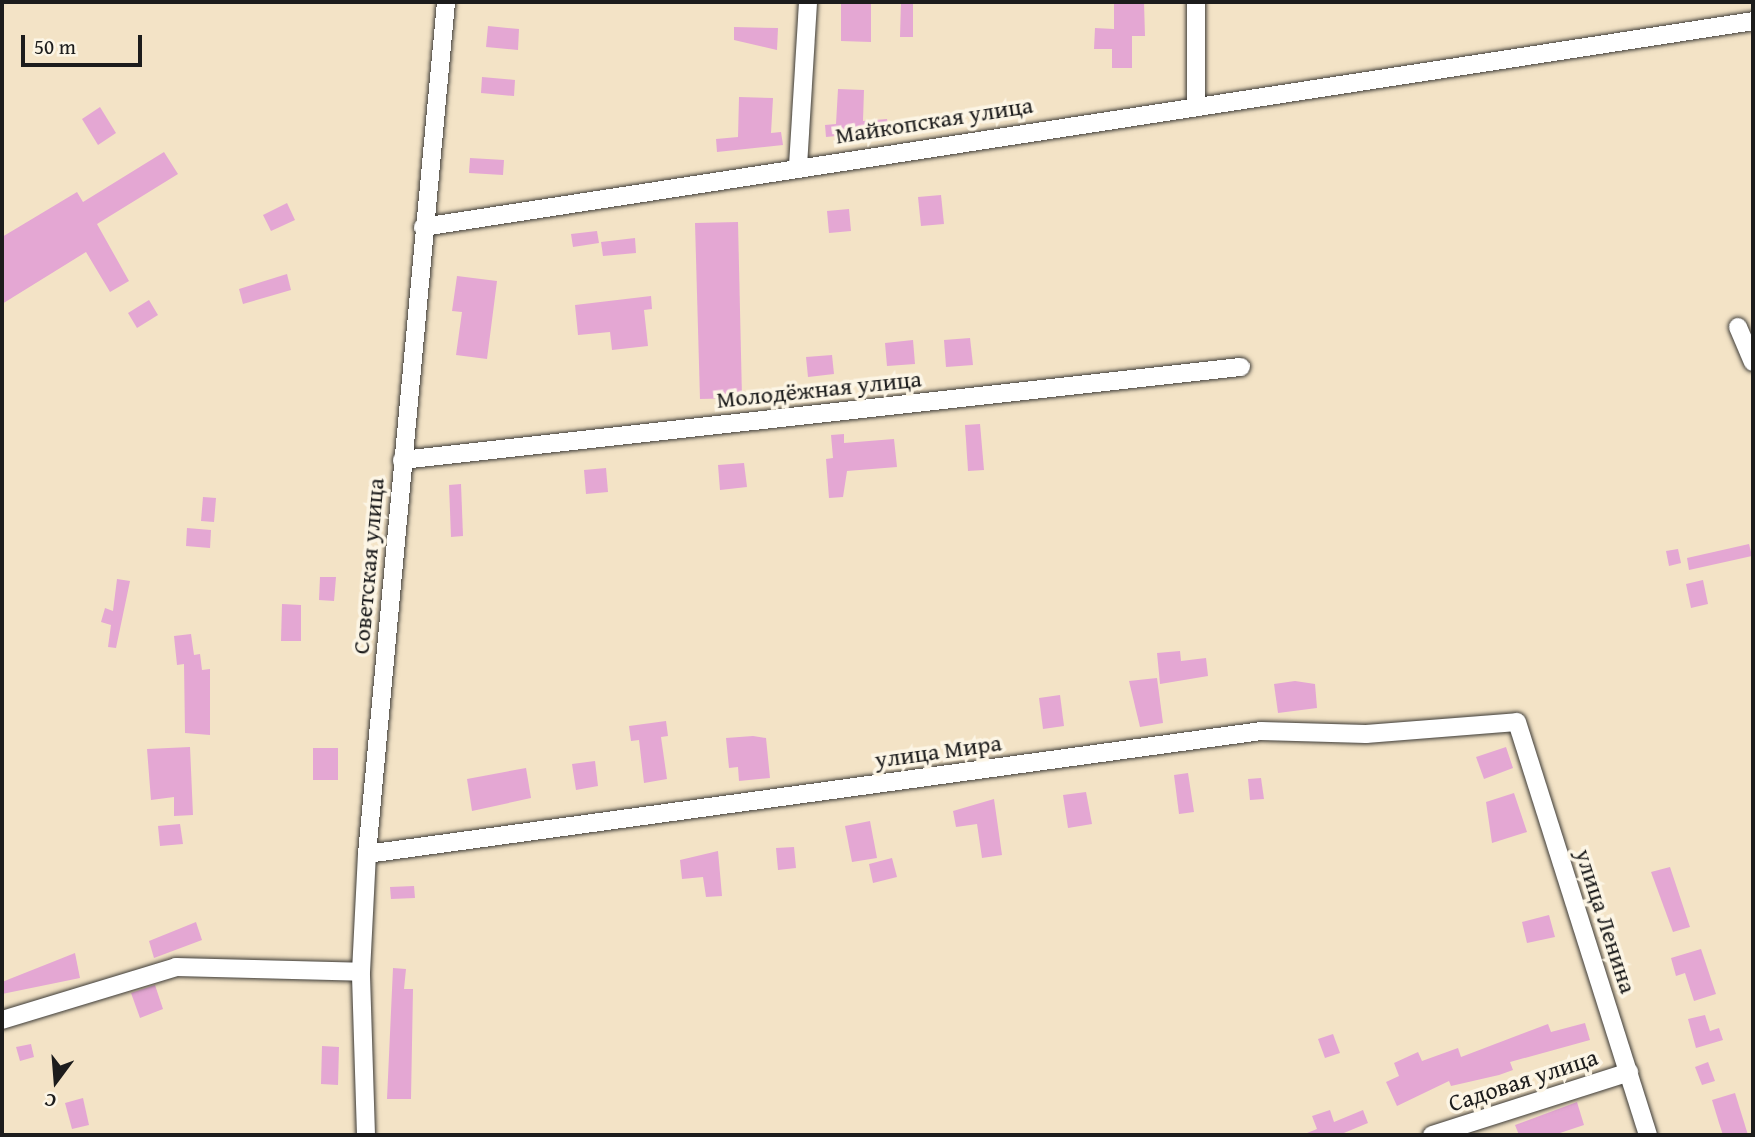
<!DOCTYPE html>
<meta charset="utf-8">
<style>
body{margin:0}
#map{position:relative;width:1755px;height:1137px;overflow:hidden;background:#f3e3c6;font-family:"Gentium Book Plus",serif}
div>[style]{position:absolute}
.building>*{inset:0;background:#e4a7d3}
.roads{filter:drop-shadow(0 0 2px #3c3a36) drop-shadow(0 0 2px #3c3a36)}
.street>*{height:18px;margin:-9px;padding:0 9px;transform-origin:9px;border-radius:9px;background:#fff}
span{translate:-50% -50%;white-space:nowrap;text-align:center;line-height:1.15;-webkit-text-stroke:7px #fcf5e5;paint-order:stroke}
.street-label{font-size:24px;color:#1c1c1c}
.frame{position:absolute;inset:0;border:4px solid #1c1c1c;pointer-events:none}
.north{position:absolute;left:21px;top:1046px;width:70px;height:70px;-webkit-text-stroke:5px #fcf5e5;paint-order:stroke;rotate:196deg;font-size:19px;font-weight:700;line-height:28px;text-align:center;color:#1c1c1c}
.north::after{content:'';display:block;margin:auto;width:24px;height:32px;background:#1c1c1c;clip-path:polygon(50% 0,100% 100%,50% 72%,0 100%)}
.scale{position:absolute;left:21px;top:35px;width:121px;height:32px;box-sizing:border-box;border:4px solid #1c1c1c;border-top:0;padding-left:9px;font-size:21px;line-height:24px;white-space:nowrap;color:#1c1c1c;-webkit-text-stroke:5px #fcf5e5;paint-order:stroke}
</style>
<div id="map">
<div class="building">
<i style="clip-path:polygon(841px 2px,871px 2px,871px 42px,841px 41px)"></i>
<i style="clip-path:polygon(901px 2px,913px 2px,913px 37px,900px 37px)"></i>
<i style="clip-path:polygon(1114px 2px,1144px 2px,1145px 36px,1132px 36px,1132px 68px,1112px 68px,1112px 49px,1094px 49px,1095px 28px,1114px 29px)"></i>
<i style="clip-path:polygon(488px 26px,519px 29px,518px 50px,486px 47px)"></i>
<i style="clip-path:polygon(734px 27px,778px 28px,777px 50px,734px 40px)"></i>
<i style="clip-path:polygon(482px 77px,515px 80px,514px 96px,481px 93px)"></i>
<i style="clip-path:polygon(838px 89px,864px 90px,863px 121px,887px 119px,889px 131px,826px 137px,825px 125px,836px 124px)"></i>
<i style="clip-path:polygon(739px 97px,773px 98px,771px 133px,781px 132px,783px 145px,717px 152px,716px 139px,738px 137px)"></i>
<i style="clip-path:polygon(100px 107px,116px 133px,98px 145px,82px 119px)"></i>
<i style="clip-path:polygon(164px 152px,178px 174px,97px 224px,129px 281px,110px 292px,86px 252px,2px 304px,2px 237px,77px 192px,83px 202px)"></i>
<i style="clip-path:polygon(470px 158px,504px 160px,503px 175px,469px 173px)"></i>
<i style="clip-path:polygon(941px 195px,944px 224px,921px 226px,918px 197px)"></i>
<i style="clip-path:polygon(287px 203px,295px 220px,271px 231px,263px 215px)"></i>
<i style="clip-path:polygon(849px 209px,851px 231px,829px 233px,827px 211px)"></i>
<i style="clip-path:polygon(738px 222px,742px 398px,700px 399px,695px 223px)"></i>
<i style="clip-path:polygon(597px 231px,599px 243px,573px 247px,571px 234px)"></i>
<i style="clip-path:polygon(635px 238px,636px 253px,603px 256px,601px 242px)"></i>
<i style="clip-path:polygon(287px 274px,291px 290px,243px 304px,239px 289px)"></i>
<i style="clip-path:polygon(457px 276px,497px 281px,487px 359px,456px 355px,462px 312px,452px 311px)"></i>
<i style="clip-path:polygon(651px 296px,652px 309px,644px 310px,648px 346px,612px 350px,610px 332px,578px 335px,575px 305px)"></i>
<i style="clip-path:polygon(149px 300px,158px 315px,137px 328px,128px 313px)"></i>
<i style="clip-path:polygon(970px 338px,973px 365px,946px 367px,944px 340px)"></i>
<i style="clip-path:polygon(913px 340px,915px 364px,887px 366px,885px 343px)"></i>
<i style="clip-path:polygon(832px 355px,834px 374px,808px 377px,806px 357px)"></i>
<i style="clip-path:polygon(980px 424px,984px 470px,968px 471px,965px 425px)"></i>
<i style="clip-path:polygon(844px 434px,844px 443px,894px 439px,897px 467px,847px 471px,843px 497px,829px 498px,826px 459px,833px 458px,831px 435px)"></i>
<i style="clip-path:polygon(744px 463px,747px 487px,720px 490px,718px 465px)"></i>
<i style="clip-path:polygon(606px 468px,608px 492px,586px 494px,584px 470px)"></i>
<i style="clip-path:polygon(461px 484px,463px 536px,451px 537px,449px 485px)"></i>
<i style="clip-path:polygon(203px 497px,216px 498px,214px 522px,201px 521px)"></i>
<i style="clip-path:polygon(187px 528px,211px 530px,210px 548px,186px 546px)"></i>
<i style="clip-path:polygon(1749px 544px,1752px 556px,1689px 570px,1687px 558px)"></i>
<i style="clip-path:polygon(1678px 549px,1681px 563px,1669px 566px,1666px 551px)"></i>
<i style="clip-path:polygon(320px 577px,336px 577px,334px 601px,319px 600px)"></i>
<i style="clip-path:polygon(117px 579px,130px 581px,116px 648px,108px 647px,111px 625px,101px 622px,105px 608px,113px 611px)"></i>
<i style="clip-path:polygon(1703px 580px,1708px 604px,1691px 608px,1686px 584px)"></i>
<i style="clip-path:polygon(282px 604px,301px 605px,301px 641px,281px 641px)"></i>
<i style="clip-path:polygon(191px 634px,194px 655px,200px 654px,202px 670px,210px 669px,210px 735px,185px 733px,184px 664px,177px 665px,174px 636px)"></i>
<i style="clip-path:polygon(1180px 651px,1181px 661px,1206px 658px,1208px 676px,1160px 684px,1157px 653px)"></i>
<i style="clip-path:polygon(1157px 678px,1163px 723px,1140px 727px,1129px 681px)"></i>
<i style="clip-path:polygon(1295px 681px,1315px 684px,1317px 708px,1278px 713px,1274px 684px)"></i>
<i style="clip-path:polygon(1060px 695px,1064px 726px,1043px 729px,1039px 698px)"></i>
<i style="clip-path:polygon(666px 721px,668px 736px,661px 737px,667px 779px,644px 783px,639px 740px,631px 741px,629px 726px)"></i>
<i style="clip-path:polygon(753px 736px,766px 738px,770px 778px,739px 781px,738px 767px,729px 768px,726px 738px)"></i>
<i style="clip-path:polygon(190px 747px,193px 815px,174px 816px,174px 797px,151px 800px,147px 749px)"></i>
<i style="clip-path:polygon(1506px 747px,1513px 768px,1484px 779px,1476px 757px)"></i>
<i style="clip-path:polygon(313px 748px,338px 748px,338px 780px,313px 780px)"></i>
<i style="clip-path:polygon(595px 761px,598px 786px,576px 790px,572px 764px)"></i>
<i style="clip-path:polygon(526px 768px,531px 798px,472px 811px,467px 779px)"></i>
<i style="clip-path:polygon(1188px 773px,1194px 812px,1179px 814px,1174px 775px)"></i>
<i style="clip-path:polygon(1261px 778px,1264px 799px,1250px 800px,1248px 779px)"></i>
<i style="clip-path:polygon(1086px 792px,1092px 824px,1068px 828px,1063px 795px)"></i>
<i style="clip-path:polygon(1514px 793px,1527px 832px,1492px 843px,1486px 802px)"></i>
<i style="clip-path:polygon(994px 799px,1002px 855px,982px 858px,977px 824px,956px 827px,953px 811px)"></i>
<i style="clip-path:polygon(870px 821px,877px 858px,852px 862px,845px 826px)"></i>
<i style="clip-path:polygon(180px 824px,183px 844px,160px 846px,158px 826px)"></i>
<i style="clip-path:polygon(794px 847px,796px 868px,778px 870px,776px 848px)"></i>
<i style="clip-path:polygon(718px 851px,722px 896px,706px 897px,703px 877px,682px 879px,680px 860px)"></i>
<i style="clip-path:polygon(892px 858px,897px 877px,873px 883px,869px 864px)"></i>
<i style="clip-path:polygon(1670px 867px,1690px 927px,1673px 932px,1651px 872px)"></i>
<i style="clip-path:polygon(414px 886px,415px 898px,391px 899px,390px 887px)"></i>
<i style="clip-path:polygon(1549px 915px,1555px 937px,1527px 943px,1522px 922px)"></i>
<i style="clip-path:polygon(196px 922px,202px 940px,154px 958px,149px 941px)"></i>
<i style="clip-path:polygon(1701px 949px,1716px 994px,1694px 1001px,1685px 973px,1676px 976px,1671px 958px)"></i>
<i style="clip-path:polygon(75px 953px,80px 978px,2px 994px,2px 982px)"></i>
<i style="clip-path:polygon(393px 968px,406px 969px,404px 989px,413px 989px,411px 1099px,387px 1099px)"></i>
<i style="clip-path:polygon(155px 985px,163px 1009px,140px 1018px,131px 993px)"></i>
<i style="clip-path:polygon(1705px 1015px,1710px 1031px,1719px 1028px,1723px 1040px,1696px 1048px,1688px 1019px)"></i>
<i style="clip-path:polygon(1585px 1023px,1590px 1040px,1510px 1062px,1513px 1070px,1499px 1075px,1451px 1086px,1449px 1081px,1397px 1106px,1386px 1082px,1399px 1076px,1394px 1063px,1418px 1052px,1422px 1061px,1458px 1048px,1461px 1057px,1548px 1024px,1551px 1032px)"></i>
<i style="clip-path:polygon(1333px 1034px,1340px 1053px,1325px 1058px,1318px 1039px)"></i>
<i style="clip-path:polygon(31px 1044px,34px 1057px,20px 1061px,16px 1047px)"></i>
<i style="clip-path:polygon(322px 1046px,339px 1047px,338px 1085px,321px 1084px)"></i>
<i style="clip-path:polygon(1708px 1062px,1715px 1081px,1702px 1085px,1695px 1067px)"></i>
<i style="clip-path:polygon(1735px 1093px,1748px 1135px,1723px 1135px,1719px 1123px,1712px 1100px)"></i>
<i style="clip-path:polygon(83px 1098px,89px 1125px,72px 1129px,65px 1103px)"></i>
<i style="clip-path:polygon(1577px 1102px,1584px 1125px,1554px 1135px,1519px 1135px,1515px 1125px)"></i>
<i style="clip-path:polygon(1330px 1110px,1334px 1122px,1363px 1110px,1368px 1123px,1339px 1135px,1302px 1135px,1317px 1129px,1312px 1116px)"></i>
</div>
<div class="roads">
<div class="street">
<i style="left:1196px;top:104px;width:102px;rotate:-90deg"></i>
<i style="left:798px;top:166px;width:164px;rotate:-86.5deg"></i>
<i style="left:423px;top:227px;width:1346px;rotate:-8.8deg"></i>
<i style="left:1738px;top:327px;width:38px;rotate:67deg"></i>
<i style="left:402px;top:460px;width:844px;rotate:-6.33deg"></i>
<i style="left:367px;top:854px;width:902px;rotate:-7.83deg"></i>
<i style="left:1261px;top:731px;width:105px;rotate:1.6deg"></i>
<i style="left:1366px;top:734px;width:151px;rotate:-4.5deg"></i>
<i style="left:1517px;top:722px;width:433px;rotate:72.4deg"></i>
<i style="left:2px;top:1020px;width:182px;rotate:-16.9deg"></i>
<i style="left:176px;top:967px;width:185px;rotate:1.5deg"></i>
<i style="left:366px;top:1135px;width:163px;rotate:-91.8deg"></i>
<i style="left:361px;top:972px;width:118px;rotate:-87.1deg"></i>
<i style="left:367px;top:854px;width:856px;rotate:-84.7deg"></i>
<i style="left:1432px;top:1135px;width:207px;rotate:-17.7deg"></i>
</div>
</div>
<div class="street-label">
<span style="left:934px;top:120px;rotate:-9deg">Майкопская улица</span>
<span style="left:819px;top:389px;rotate:-6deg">Молодёжная улица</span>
<span style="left:368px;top:566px;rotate:-85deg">Советская улица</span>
<span style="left:938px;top:751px;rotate:-8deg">улица Мира</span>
<span style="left:1606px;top:921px;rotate:72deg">улица Ленина</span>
<span style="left:1523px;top:1080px;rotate:-18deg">Садовая улица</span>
</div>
<div class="frame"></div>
<div class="north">С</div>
<div class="scale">50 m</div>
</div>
